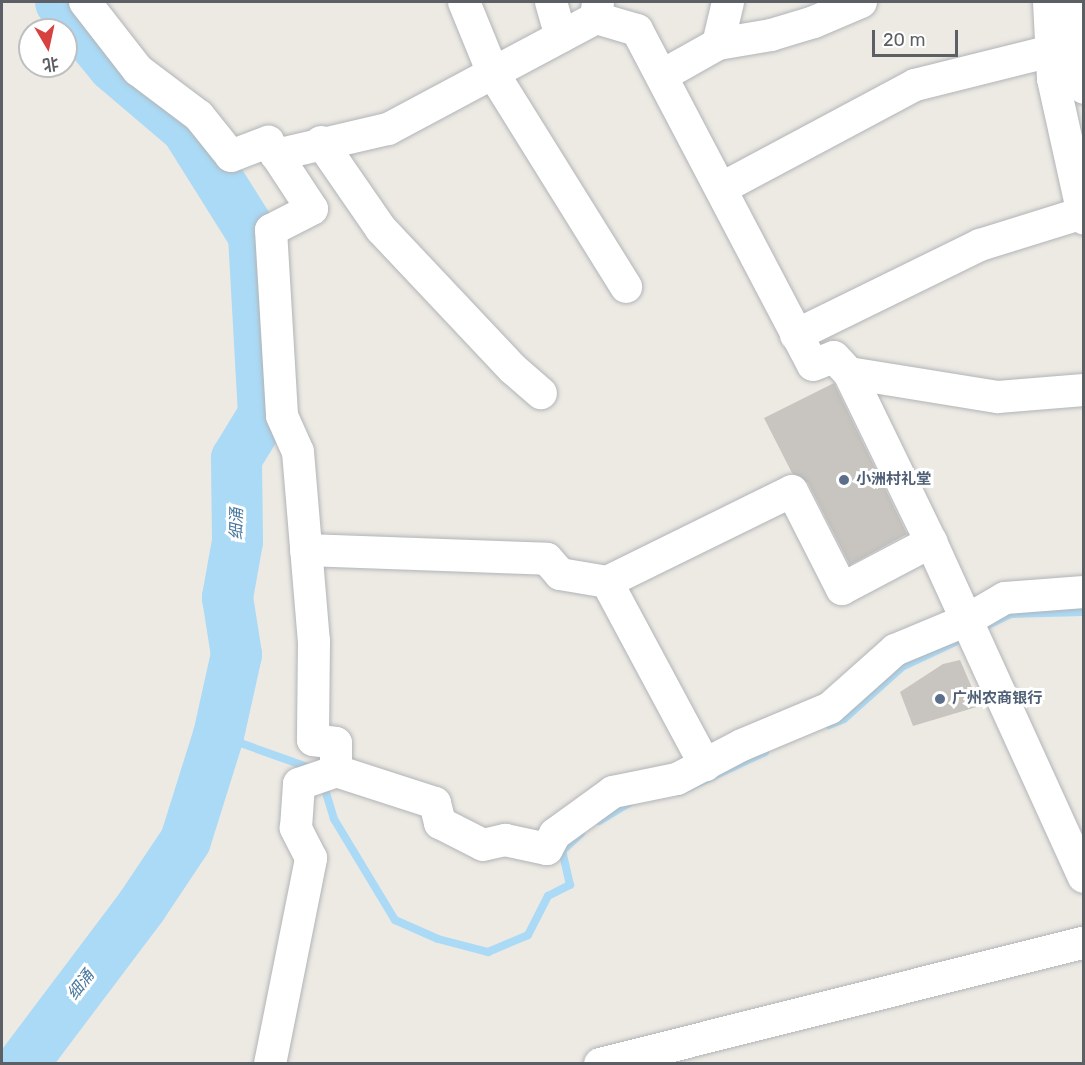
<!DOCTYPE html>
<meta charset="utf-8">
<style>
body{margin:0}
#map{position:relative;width:1085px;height:1065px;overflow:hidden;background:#edeae4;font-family:Rubik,"Noto Sans SC",sans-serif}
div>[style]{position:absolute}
.stream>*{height:8px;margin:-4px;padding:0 4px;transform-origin:4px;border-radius:4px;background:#aadaf6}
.river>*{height:51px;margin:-25.5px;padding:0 25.5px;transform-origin:25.5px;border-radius:25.5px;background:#aadaf6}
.building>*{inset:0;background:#c8c5c0}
.roads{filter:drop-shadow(0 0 2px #b1b4b7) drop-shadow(0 0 2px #b1b4b7)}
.minor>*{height:32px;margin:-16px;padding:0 16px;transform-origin:16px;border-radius:16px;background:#fff}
.dots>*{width:16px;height:16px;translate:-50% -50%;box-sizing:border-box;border:3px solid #fff;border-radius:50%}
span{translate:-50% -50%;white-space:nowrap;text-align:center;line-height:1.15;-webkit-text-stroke:6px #fff;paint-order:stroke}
.service-label{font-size:15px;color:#4e5e75;font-weight:700}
.left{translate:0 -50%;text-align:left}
.water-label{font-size:16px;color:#47779e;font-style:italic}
.frame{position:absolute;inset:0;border:3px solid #5c5f63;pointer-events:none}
.north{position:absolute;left:18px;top:18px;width:60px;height:60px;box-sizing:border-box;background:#fff;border:2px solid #bebfc1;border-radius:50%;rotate:171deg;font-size:16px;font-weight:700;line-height:24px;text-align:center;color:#5c5f63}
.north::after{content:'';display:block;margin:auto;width:21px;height:27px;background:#d7413f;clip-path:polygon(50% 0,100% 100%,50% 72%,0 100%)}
.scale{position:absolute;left:872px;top:30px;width:86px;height:27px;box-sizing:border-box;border:3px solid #5c5f63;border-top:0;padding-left:8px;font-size:18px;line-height:21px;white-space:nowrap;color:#5c5f63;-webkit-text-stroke:4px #fff;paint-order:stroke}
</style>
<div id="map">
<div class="stream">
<i style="left:988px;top:625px;width:25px;rotate:-26deg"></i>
<i style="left:1011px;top:614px;width:73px;rotate:-1.6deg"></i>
<i style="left:829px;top:725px;width:16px;rotate:-22deg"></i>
<i style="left:844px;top:719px;width:78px;rotate:-41.9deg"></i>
<i style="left:902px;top:667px;width:59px;rotate:-25.3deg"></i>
<i style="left:218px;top:735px;width:101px;rotate:19.7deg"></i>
<i style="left:323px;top:783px;width:38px;rotate:73deg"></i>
<i style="left:334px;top:819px;width:118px;rotate:58.9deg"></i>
<i style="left:395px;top:920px;width:47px;rotate:23.8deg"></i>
<i style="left:438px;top:939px;width:52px;rotate:14.6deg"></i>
<i style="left:488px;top:952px;width:43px;rotate:-23deg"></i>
<i style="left:528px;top:935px;width:44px;rotate:-62.9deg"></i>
<i style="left:548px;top:896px;width:25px;rotate:-27deg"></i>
<i style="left:570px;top:885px;width:35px;rotate:-103deg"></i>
<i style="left:562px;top:851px;width:26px;rotate:-43deg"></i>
<i style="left:679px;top:792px;width:95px;rotate:-24.9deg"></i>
<i style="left:599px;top:821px;width:41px;rotate:-31deg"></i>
</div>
<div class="river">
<i style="left:22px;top:1064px;width:198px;rotate:-53deg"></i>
<i style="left:141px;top:906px;width:79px;rotate:-56.3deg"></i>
<i style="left:185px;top:840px;width:110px;rotate:-72.6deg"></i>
<i style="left:218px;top:735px;width:83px;rotate:-77.5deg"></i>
<i style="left:236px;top:654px;width:58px;rotate:-99deg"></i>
<i style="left:227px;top:597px;width:57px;rotate:-79.9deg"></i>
<i style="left:237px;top:541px;width:83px;rotate:-90.7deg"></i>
<i style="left:236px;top:458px;width:52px;rotate:-58.5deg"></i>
<i style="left:263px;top:414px;width:179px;rotate:-93.2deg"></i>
<i style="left:253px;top:235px;width:126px;rotate:-122.1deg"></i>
<i style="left:186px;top:128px;width:96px;rotate:-139.7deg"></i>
<i style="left:113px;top:66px;width:83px;rotate:-129.6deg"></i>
</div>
<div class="building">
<i style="clip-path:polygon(834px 383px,907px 534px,850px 565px,808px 483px,792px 473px,764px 418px)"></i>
<i style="clip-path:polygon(960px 660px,980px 706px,913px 726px,900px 692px,943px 664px)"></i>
</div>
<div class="roads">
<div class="minor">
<i style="left:85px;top:2px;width:86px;rotate:52.1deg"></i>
<i style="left:138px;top:70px;width:76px;rotate:37deg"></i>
<i style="left:199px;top:116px;width:51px;rotate:51.3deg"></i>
<i style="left:231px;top:156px;width:40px;rotate:-21deg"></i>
<i style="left:268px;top:142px;width:80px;rotate:56.7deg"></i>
<i style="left:312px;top:209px;width:46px;rotate:152.9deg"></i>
<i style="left:271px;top:230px;width:186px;rotate:86.6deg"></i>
<i style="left:282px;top:416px;width:39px;rotate:66deg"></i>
<i style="left:298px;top:452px;width:190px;rotate:85.2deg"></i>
<i style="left:314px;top:641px;width:99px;rotate:90.6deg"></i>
<i style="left:313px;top:740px;width:23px;rotate:7deg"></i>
<i style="left:336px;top:743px;width:28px;rotate:90deg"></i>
<i style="left:336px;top:771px;width:104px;rotate:17.9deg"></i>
<i style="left:435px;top:803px;width:21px;rotate:76deg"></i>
<i style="left:440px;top:823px;width:48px;rotate:27.1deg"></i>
<i style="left:483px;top:845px;width:23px;rotate:-13deg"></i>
<i style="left:505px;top:840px;width:43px;rotate:12.1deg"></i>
<i style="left:547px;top:849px;width:17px;rotate:-62deg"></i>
<i style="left:555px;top:834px;width:72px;rotate:-35.9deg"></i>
<i style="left:613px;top:792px;width:65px;rotate:-11.5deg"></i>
<i style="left:677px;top:779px;width:73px;rotate:-27.6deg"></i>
<i style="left:742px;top:745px;width:95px;rotate:-22.8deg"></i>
<i style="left:830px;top:708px;width:87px;rotate:-41.7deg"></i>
<i style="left:895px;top:650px;width:78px;rotate:-22.6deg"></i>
<i style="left:967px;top:620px;width:44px;rotate:-30.1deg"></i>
<i style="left:1005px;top:598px;width:79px;rotate:-4.3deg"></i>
<i style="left:464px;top:2px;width:77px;rotate:67.8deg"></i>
<i style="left:493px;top:73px;width:252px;rotate:58.1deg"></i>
<i style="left:551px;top:2px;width:36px;rotate:74deg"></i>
<i style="left:598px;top:2px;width:16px;rotate:97deg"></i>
<i style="left:596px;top:18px;width:43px;rotate:16.3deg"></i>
<i style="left:637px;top:30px;width:378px;rotate:62.3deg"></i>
<i style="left:813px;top:365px;width:22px;rotate:-21deg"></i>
<i style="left:834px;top:357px;width:22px;rotate:47deg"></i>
<i style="left:849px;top:373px;width:151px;rotate:9.2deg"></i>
<i style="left:998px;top:397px;width:86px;rotate:-4.7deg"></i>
<i style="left:1049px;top:2px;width:77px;rotate:87deg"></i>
<i style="left:1053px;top:79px;width:143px;rotate:77.5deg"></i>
<i style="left:1078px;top:2px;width:86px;rotate:86deg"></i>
<i style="left:718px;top:44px;width:43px;rotate:-76.6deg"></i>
<i style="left:663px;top:75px;width:63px;rotate:-29.4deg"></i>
<i style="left:718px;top:44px;width:54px;rotate:-9.6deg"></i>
<i style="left:771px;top:35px;width:45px;rotate:-16.8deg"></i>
<i style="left:814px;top:22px;width:51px;rotate:-23.1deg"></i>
<i style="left:321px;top:142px;width:106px;rotate:55.4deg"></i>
<i style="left:381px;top:229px;width:192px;rotate:46.7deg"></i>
<i style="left:513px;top:369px;width:37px;rotate:41deg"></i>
<i style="left:276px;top:155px;width:115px;rotate:-13.1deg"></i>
<i style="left:388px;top:129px;width:236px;rotate:-28.1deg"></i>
<i style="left:722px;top:188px;width:219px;rotate:-28.1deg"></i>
<i style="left:915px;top:85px;width:140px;rotate:-14deg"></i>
<i style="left:796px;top:335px;width:205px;rotate:-26.1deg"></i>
<i style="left:980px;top:245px;width:108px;rotate:-17.3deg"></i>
<i style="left:849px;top:373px;width:188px;rotate:64.1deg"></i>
<i style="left:931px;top:542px;width:368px;rotate:65.5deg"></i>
<i style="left:306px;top:550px;width:241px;rotate:2.1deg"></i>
<i style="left:547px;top:559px;width:20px;rotate:49deg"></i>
<i style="left:560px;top:574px;width:48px;rotate:9.7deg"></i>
<i style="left:607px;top:582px;width:208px;rotate:61.8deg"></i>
<i style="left:607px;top:582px;width:206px;rotate:-26.2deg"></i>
<i style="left:792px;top:491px;width:110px;rotate:63deg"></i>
<i style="left:842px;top:589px;width:101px;rotate:-27.8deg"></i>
<i style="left:270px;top:1064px;width:210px;rotate:-78.7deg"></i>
<i style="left:311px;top:858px;width:34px;rotate:-117deg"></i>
<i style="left:296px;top:828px;width:44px;rotate:-86.1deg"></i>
<i style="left:299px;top:784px;width:39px;rotate:-19deg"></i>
<i style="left:600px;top:1064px;width:499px;rotate:-14.1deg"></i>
</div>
</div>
<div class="dots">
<i style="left:844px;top:480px;background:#5c6f8a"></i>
<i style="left:940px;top:699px;background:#5c6f8a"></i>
</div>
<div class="service-label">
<span class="left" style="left:856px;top:480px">小洲村礼堂</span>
<span class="left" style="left:952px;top:699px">广州农商银行</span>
</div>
<div class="water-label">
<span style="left:237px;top:524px;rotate:-89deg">细涌</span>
<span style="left:81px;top:985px;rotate:-53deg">细涌</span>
</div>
<div class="frame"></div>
<div class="north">北</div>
<div class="scale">20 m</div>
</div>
